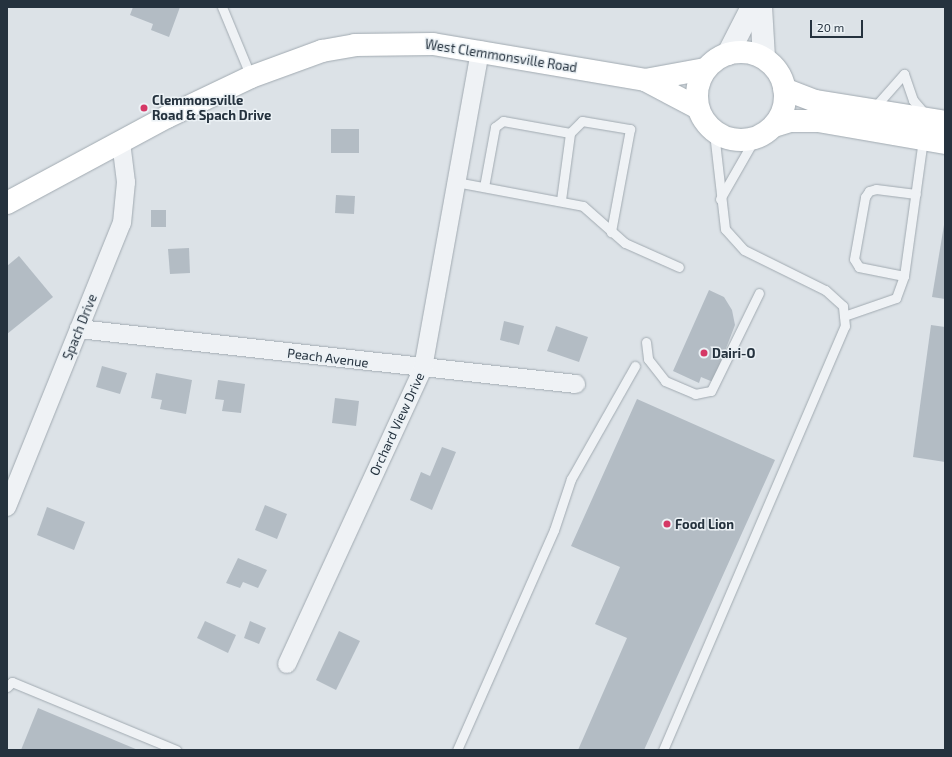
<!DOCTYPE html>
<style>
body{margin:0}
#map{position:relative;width:952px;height:757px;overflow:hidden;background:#dce2e7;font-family:"Exo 2",sans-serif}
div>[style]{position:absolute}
.building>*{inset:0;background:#b3bcc4}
.roads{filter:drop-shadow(0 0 1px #a1aab1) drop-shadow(0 0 1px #a1aab1)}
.service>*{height:9px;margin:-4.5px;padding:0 4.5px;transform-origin:4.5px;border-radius:4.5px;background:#eff2f5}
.minor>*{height:18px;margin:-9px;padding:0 9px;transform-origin:9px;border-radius:9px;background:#eff2f5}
.tertiary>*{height:22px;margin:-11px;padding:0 11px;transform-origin:11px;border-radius:11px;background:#eff2f5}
.secondary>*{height:22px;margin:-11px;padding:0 11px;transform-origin:11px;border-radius:11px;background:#fff}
.secondary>.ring{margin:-11px;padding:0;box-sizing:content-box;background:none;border:22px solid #fff;border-radius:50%}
.dots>*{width:11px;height:11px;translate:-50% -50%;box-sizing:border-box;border:2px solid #ebf1f5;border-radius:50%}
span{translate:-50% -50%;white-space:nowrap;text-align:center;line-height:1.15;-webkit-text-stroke:3px #ebf1f5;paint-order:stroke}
.street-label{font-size:13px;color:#25323e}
.poi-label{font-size:13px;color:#25323e;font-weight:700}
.left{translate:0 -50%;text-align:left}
.frame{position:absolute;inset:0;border:8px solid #25323e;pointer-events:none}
.scale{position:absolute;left:810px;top:20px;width:53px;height:18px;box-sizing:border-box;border:2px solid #25323e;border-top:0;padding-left:5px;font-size:12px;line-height:14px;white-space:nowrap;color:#25323e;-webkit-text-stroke:3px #ebf1f5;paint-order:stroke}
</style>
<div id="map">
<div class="building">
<i style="clip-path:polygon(133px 7px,180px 7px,169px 37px,151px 30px,153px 24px,130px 15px)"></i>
<i style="clip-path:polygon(331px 129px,359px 129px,359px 153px,331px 153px)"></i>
<i style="clip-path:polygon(336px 195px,355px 196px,354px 214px,335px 213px)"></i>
<i style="clip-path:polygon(151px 210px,166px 210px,166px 227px,151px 227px)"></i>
<i style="clip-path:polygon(945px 219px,945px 299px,932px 297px)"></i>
<i style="clip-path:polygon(189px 248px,190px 273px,170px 274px,168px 249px)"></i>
<i style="clip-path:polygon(19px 256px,53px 297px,7px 334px,7px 266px)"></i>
<i style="clip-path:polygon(709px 290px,724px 297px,732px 310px,735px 325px,713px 382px,701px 377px,699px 383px,673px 371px)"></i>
<i style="clip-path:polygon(504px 321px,524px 326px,519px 345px,500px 340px)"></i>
<i style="clip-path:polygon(931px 325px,945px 327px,945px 462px,913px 457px)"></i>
<i style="clip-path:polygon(556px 326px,588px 337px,579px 362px,547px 351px)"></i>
<i style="clip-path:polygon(102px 366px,127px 373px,120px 394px,96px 387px)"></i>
<i style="clip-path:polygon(156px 373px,192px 380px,186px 414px,160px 409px,162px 400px,151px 398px)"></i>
<i style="clip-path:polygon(218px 380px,245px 384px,241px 413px,222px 411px,224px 400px,215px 399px)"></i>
<i style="clip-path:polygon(335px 398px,359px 401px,356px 426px,332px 423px)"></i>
<i style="clip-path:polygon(637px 399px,775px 460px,644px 750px,578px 750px,627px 638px,595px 624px,620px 567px,571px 546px)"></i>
<i style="clip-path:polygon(442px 447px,456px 452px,432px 510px,410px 500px,421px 472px,430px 476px)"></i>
<i style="clip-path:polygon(265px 505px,287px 514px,277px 539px,255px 530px)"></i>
<i style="clip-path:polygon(47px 507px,85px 522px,74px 550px,37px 535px)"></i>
<i style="clip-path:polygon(238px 558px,267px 570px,258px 588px,243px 582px,240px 588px,226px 583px)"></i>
<i style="clip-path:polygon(205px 621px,236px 635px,228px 653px,197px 638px)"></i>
<i style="clip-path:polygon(250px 621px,266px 628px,259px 644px,244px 638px)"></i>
<i style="clip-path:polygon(339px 631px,360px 641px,336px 690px,316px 680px)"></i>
<i style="clip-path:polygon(38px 708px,138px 750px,21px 750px)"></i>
</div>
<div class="roads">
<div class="service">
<i style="left:222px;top:7px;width:76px;rotate:67.5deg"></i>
<i style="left:904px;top:74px;width:28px;rotate:71deg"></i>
<i style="left:913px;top:100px;width:21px;rotate:49deg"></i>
<i style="left:873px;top:109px;width:47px;rotate:-48.5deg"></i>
<i style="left:456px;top:182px;width:129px;rotate:10.7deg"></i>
<i style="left:583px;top:206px;width:56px;rotate:41.4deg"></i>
<i style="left:625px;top:243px;width:59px;rotate:24deg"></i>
<i style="left:484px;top:187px;width:61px;rotate:-79.6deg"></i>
<i style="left:495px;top:127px;width:10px;rotate:-37deg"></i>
<i style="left:503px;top:121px;width:68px;rotate:10.2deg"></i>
<i style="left:570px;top:133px;width:17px;rotate:-45deg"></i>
<i style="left:582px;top:121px;width:49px;rotate:9.5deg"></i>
<i style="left:630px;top:129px;width:105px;rotate:100.5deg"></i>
<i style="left:720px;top:199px;width:70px;rotate:-60.2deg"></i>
<i style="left:561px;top:200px;width:68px;rotate:-82.3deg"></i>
<i style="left:904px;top:276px;width:46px;rotate:-168.7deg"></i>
<i style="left:859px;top:267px;width:9px;rotate:-122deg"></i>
<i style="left:854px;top:259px;width:63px;rotate:-79.9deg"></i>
<i style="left:865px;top:197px;width:7px;rotate:-56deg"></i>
<i style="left:869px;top:191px;width:7px;rotate:-16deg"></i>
<i style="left:876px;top:189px;width:40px;rotate:7.1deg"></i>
<i style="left:844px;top:316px;width:55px;rotate:-19.1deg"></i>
<i style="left:896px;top:298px;width:23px;rotate:-70deg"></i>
<i style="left:904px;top:276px;width:138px;rotate:-82.1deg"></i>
<i style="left:646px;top:342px;width:17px;rotate:83deg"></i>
<i style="left:648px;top:359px;width:28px;rotate:52deg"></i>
<i style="left:665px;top:381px;width:33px;rotate:23deg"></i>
<i style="left:695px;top:394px;width:16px;rotate:-11deg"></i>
<i style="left:711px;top:391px;width:109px;rotate:-63.9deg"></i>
<i style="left:7px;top:687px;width:7px;rotate:-45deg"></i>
<i style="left:12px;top:682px;width:178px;rotate:22.5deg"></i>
<i style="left:457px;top:750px;width:240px;rotate:-66.2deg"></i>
<i style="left:554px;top:530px;width:54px;rotate:-71.6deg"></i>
<i style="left:571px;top:479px;width:130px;rotate:-60.5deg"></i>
<i style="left:663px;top:750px;width:461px;rotate:-66.8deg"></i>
<i style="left:845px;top:326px;width:20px;rotate:-96deg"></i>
<i style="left:843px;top:306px;width:24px;rotate:-138deg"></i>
<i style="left:825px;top:290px;width:90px;rotate:-153.7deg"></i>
<i style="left:744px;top:250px;width:28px;rotate:-132deg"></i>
<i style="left:725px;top:229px;width:98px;rotate:-96.5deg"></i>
</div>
<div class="minor">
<i style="left:79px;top:329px;width:500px;rotate:6.31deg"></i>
<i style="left:7px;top:507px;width:306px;rotate:-68deg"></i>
<i style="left:122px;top:223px;width:41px;rotate:-84.4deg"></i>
<i style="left:126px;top:182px;width:40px;rotate:-97.1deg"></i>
<i style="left:287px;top:664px;width:326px;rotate:-65.3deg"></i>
<i style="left:423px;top:368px;width:323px;rotate:-79.8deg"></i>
</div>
<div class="tertiary">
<i style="left:761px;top:7px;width:51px;rotate:86.6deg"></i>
<i style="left:728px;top:54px;width:53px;rotate:-62.9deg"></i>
</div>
<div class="secondary">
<i class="ring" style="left:697px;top:52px;width:66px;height:66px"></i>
<i style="left:645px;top:80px;width:61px;rotate:-10.4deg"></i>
<i style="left:784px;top:89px;width:34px;rotate:21deg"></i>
<i style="left:816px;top:101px;width:131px;rotate:9.2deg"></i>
<i style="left:774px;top:126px;width:17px;rotate:-17deg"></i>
<i style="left:790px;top:121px;width:28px"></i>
<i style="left:818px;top:121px;width:129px;rotate:9.8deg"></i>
<i style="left:7px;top:203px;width:182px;rotate:-28.3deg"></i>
<i style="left:167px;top:117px;width:93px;rotate:-25.5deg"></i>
<i style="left:251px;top:77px;width:76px;rotate:-20.1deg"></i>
<i style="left:322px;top:51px;width:34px;rotate:-10deg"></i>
<i style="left:355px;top:45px;width:78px;rotate:-0.7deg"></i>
<i style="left:433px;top:44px;width:215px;rotate:9.6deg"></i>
<i style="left:645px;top:80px;width:60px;rotate:27.8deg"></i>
</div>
</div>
<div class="dots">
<i style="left:144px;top:108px;background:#d53866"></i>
<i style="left:704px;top:353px;background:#d53866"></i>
<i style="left:667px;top:524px;background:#d53866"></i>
</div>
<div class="street-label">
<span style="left:501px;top:56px;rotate:9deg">West Clemmonsville Road</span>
<span style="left:80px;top:327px;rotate:-68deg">Spach Drive</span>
<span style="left:328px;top:358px;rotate:7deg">Peach Avenue</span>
<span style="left:397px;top:424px;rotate:-65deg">Orchard View Drive</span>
</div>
<div class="poi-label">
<span class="left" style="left:152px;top:108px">Clemmonsville<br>Road &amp; Spach Drive</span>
<span class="left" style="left:712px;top:353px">Dairi-O</span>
<span class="left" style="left:675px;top:524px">Food Lion</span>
</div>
<div class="frame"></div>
<div class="scale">20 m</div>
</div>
